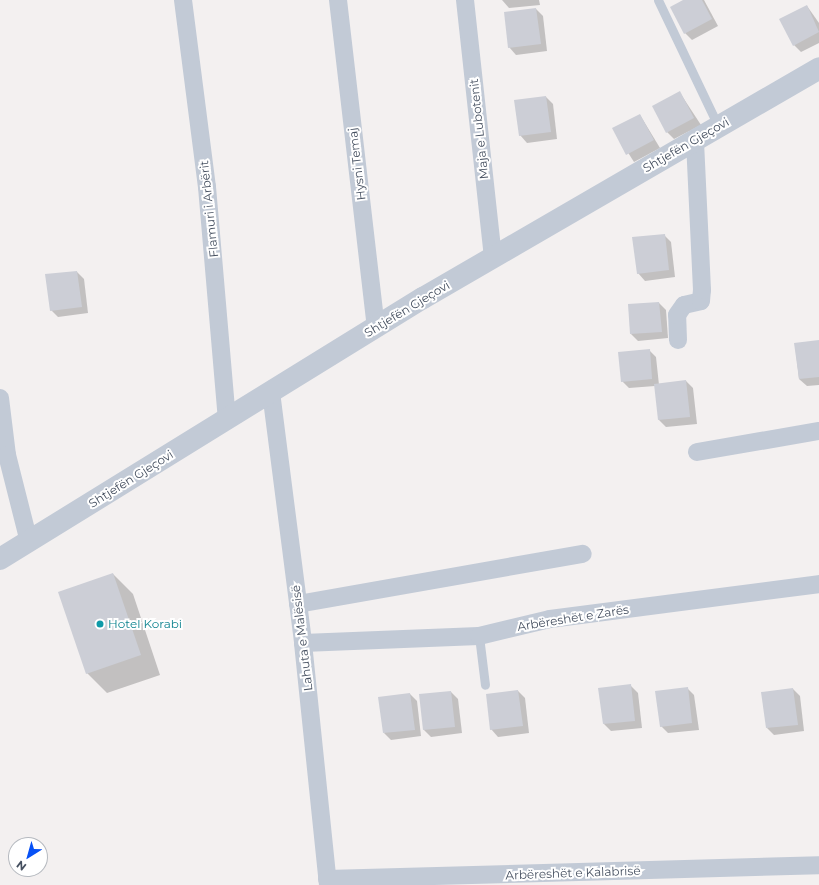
<!DOCTYPE html>
<meta charset="utf-8">
<style>
body{margin:0}
#map{position:relative;width:819px;height:885px;overflow:hidden;background:#f3f0f0;font-family:Montserrat,sans-serif}
div>[style]{position:absolute}
.shadow>*{inset:0;background:#0003}
.building>*{inset:0;background:#ccced6}
.service>*{height:9px;margin:-4.5px;padding:0 4.5px;transform-origin:4.5px;border-radius:4.5px;background:#c2cad6}
.minor>*{height:18px;margin:-9px;padding:0 9px;transform-origin:9px;border-radius:9px;background:#c2cad6}
.tertiary>*{height:22px;margin:-11px;padding:0 11px;transform-origin:11px;border-radius:11px;background:#c2cad6}
.dots>*{width:11px;height:11px;translate:-50% -50%;box-sizing:border-box;border:2px solid #fff;border-radius:50%}
span{translate:-50% -50%;white-space:nowrap;text-align:center;line-height:1.15;-webkit-text-stroke:4px #fff;paint-order:stroke}
.street-label{font-size:12px;color:#465060}
.culture-label{font-size:12px;color:#0d838f}
.left{translate:0 -50%;text-align:left}
.north{position:absolute;left:8px;top:837px;width:40px;height:40px;box-sizing:border-box;background:#fff;border:1px solid #b5b9bf;border-radius:50%;rotate:217deg;font-size:11px;font-weight:700;line-height:16px;text-align:center;color:#465060}
.north::after{content:'';display:block;margin:auto;width:14px;height:18px;background:#0751f6;clip-path:polygon(50% 0,100% 100%,50% 72%,0 100%)}
</style>
<div id="map">
<div class="shadow">
<i style="clip-path:polygon(539px 0,540px 5px,509px 8px,502px 0)"></i>
<i style="clip-path:polygon(686px 0,704px 0,718px 26px,692px 40px,685px 33px)"></i>
<i style="clip-path:polygon(807px 6px,819px 23px,819px 43px,801px 52px,794px 45px)"></i>
<i style="clip-path:polygon(536px 9px,543px 16px,547px 51px,516px 55px,509px 47px)"></i>
<i style="clip-path:polygon(680px 93px,701px 125px,674px 139px,667px 132px)"></i>
<i style="clip-path:polygon(546px 97px,553px 104px,557px 139px,527px 143px,520px 135px)"></i>
<i style="clip-path:polygon(640px 115px,660px 148px,634px 162px,613px 129px)"></i>
<i style="clip-path:polygon(664px 235px,671px 242px,675px 277px,645px 281px,638px 273px)"></i>
<i style="clip-path:polygon(77px 272px,84px 279px,88px 313px,58px 317px,51px 310px)"></i>
<i style="clip-path:polygon(659px 303px,666px 310px,668px 338px,638px 341px,631px 334px)"></i>
<i style="clip-path:polygon(819px 341px,819px 385px,807px 386px,799px 379px,795px 344px)"></i>
<i style="clip-path:polygon(649px 350px,656px 357px,659px 385px,686px 381px,693px 388px,697px 424px,666px 427px,659px 420px,655px 386px,629px 388px,622px 381px)"></i>
<i style="clip-path:polygon(113px 574px,133px 594px,160px 675px,107px 693px,87px 673px)"></i>
<i style="clip-path:polygon(630px 685px,638px 693px,642px 728px,611px 731px,604px 724px,600px 689px)"></i>
<i style="clip-path:polygon(687px 688px,694px 695px,699px 730px,668px 733px,661px 726px)"></i>
<i style="clip-path:polygon(793px 689px,800px 696px,804px 731px,774px 735px,767px 728px)"></i>
<i style="clip-path:polygon(518px 691px,525px 698px,529px 733px,498px 737px,491px 729px)"></i>
<i style="clip-path:polygon(451px 692px,458px 699px,462px 733px,431px 737px,424px 730px,420px 695px)"></i>
<i style="clip-path:polygon(410px 694px,417px 701px,421px 736px,391px 740px,384px 733px)"></i>
</div>
<div class="building">
<i style="clip-path:polygon(683px 0,702px 0,712px 19px,684px 34px,670px 7px)"></i>
<i style="clip-path:polygon(807px 5px,819px 32px,793px 46px,779px 19px)"></i>
<i style="clip-path:polygon(536px 8px,541px 44px,508px 48px,504px 12px)"></i>
<i style="clip-path:polygon(680px 91px,694px 118px,666px 133px,652px 106px)"></i>
<i style="clip-path:polygon(546px 96px,551px 132px,519px 136px,514px 100px)"></i>
<i style="clip-path:polygon(640px 114px,654px 140px,626px 155px,612px 128px)"></i>
<i style="clip-path:polygon(665px 234px,669px 270px,637px 274px,632px 237px)"></i>
<i style="clip-path:polygon(77px 271px,82px 307px,50px 311px,45px 274px)"></i>
<i style="clip-path:polygon(659px 302px,662px 332px,630px 334px,628px 304px)"></i>
<i style="clip-path:polygon(819px 340px,819px 377px,799px 379px,794px 343px)"></i>
<i style="clip-path:polygon(650px 349px,652px 379px,621px 382px,618px 352px)"></i>
<i style="clip-path:polygon(686px 380px,690px 417px,658px 420px,654px 384px)"></i>
<i style="clip-path:polygon(113px 573px,141px 655px,86px 674px,58px 592px)"></i>
<i style="clip-path:polygon(631px 684px,635px 721px,603px 724px,598px 688px)"></i>
<i style="clip-path:polygon(688px 687px,692px 723px,660px 727px,655px 691px)"></i>
<i style="clip-path:polygon(793px 688px,798px 725px,766px 728px,761px 692px)"></i>
<i style="clip-path:polygon(518px 690px,523px 726px,490px 730px,486px 694px)"></i>
<i style="clip-path:polygon(451px 691px,455px 727px,423px 730px,419px 694px)"></i>
<i style="clip-path:polygon(410px 693px,415px 730px,383px 733px,378px 697px)"></i>
</div>
<div class="service">
<i style="left:658px;top:0;width:140px;rotate:64.5deg"></i>
<i style="left:479px;top:636px;width:49px;rotate:83deg"></i>
</div>
<div class="minor">
<i style="left:183px;top:0;width:189px;rotate:82.7deg"></i>
<i style="left:207px;top:187px;width:233px;rotate:85.1deg"></i>
<i style="left:338px;top:0;width:329px;rotate:83.4deg"></i>
<i style="left:465px;top:0;width:260px;rotate:83.8deg"></i>
<i style="left:678px;top:340px;width:25px;rotate:-92deg"></i>
<i style="left:677px;top:315px;width:12px;rotate:-55deg"></i>
<i style="left:684px;top:305px;width:17px;rotate:-13deg"></i>
<i style="left:701px;top:301px;width:11px;rotate:-85deg"></i>
<i style="left:702px;top:290px;width:151px;rotate:-92.7deg"></i>
<i style="left:271px;top:392px;width:253px;rotate:82.7deg"></i>
<i style="left:303px;top:643px;width:243px;rotate:84.1deg"></i>
<i style="left:0;top:398px;width:57px;rotate:83deg"></i>
<i style="left:7px;top:455px;width:90px;rotate:75.8deg"></i>
<i style="left:697px;top:452px;width:124px;rotate:-9.8deg"></i>
<i style="left:298px;top:604px;width:289px;rotate:-10deg"></i>
<i style="left:303px;top:643px;width:176px;rotate:-2.3deg"></i>
<i style="left:479px;top:636px;width:73px;rotate:-13.5deg"></i>
<i style="left:550px;top:619px;width:271px;rotate:-7.4deg"></i>
<i style="left:327px;top:879px;width:492px;rotate:-1.6deg"></i>
</div>
<div class="tertiary">
<i style="left:0;top:559px;width:497px;rotate:-31.7deg"></i>
<i style="left:423px;top:298px;width:458px;rotate:-30.1deg"></i>
</div>
<div class="dots">
<i style="left:100px;top:624px;background:#0f9aa8"></i>
</div>
<div class="street-label">
<span style="left:479px;top:129px;rotate:-96deg">Maja e Lubotenit</span>
<span style="left:686px;top:145px;rotate:-30deg">Shtjefën Gjeçovi</span>
<span style="left:357px;top:164px;rotate:-97deg">Hysni Temaj</span>
<span style="left:209px;top:209px;rotate:-96deg">Flamuri i Arbërit</span>
<span style="left:407px;top:309px;rotate:-31deg">Shtjefën Gjeçovi</span>
<span style="left:131px;top:479px;rotate:-32deg">Shtjefën Gjeçovi</span>
<span style="left:573px;top:618px;rotate:-9deg">Arbëreshët e Zarës</span>
<span style="left:302px;top:638px;rotate:-97deg">Lahuta e Malësisë</span>
<span style="left:573px;top:873px;rotate:-2deg">Arbëreshët e Kalabrisë</span>
</div>
<div class="culture-label">
<span class="left" style="left:108px;top:624px">Hotel Korabi</span>
</div>
<div class="north">N</div>
</div>
